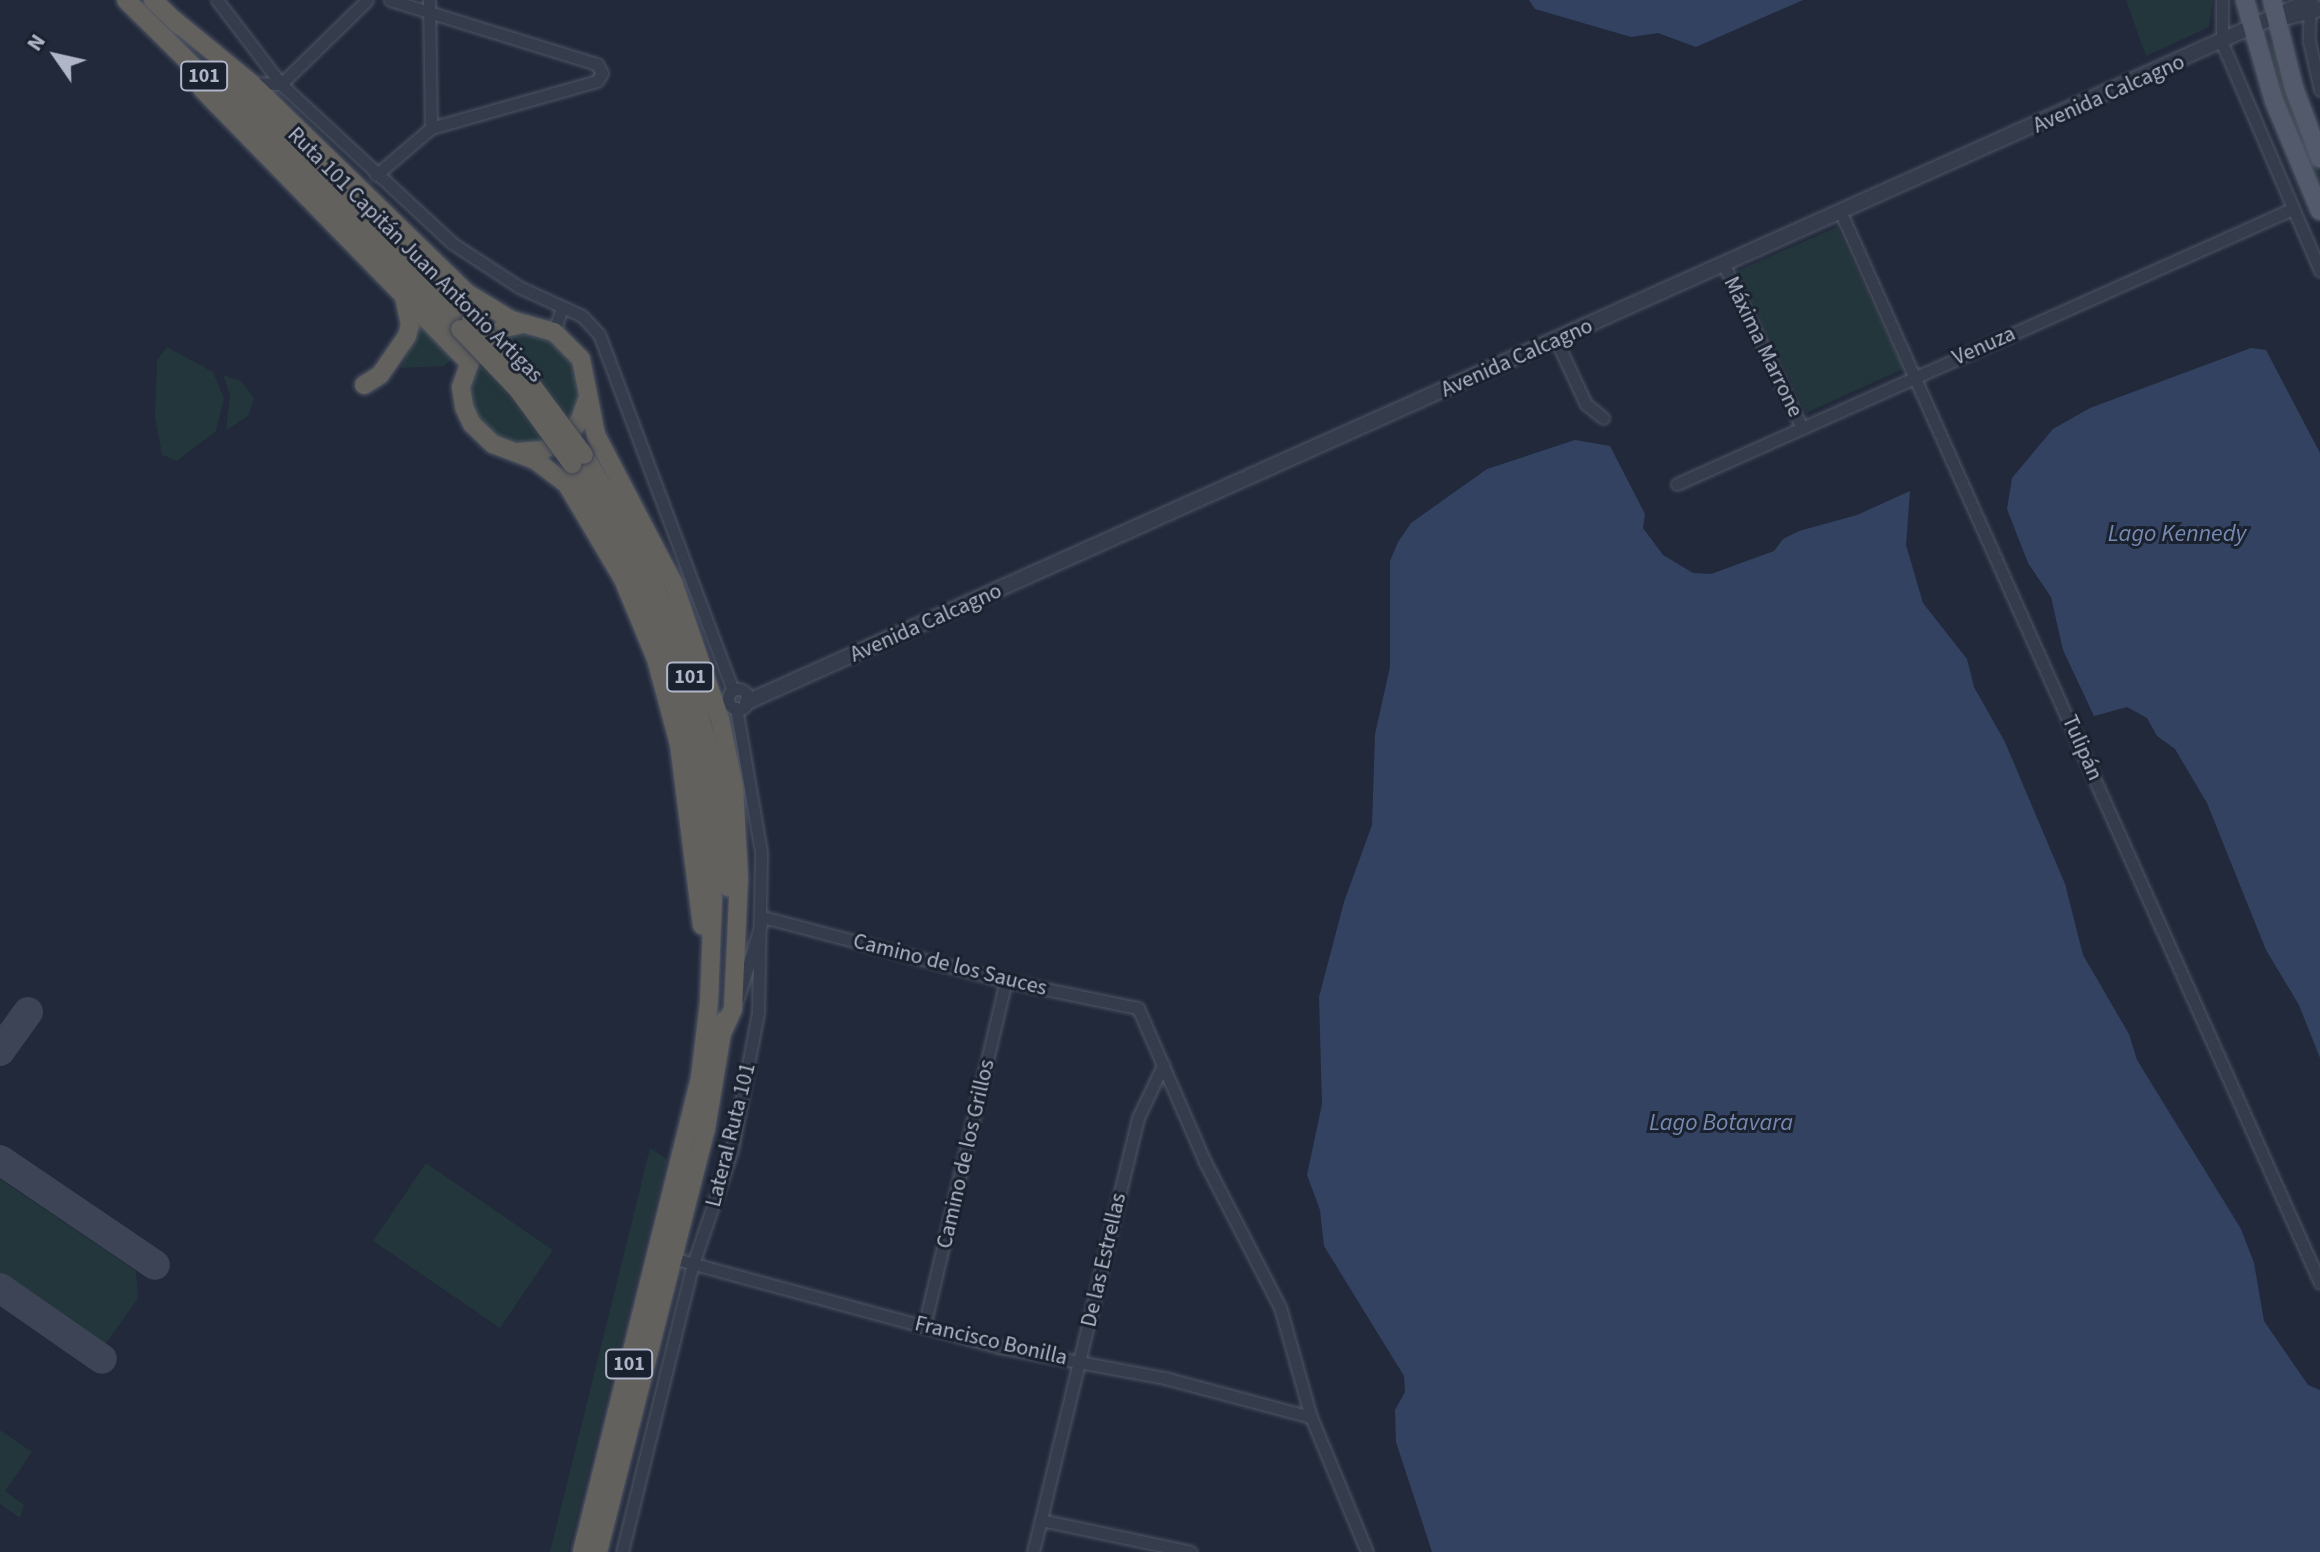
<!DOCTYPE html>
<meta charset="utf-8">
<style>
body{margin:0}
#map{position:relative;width:2320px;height:1552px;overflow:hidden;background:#21293a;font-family:"Source Sans 3",sans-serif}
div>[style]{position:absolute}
.green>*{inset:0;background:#23363b}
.round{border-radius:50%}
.water>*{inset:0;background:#344262}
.taxiway>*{height:30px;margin:-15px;padding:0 15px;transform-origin:15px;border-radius:15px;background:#3c4456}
.roads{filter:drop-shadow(0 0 2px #505665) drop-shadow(0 0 2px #505665)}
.minor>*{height:11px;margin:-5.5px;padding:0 5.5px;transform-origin:5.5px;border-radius:5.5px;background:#353c4b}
.minor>.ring{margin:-5.5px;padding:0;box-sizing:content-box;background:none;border:11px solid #353c4b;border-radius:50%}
.tertiary>*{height:14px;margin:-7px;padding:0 7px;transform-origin:7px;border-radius:7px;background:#353c4b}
.primary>*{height:18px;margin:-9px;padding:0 9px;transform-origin:9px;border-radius:9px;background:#535a6b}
.trunk>*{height:18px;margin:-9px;padding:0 9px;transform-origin:9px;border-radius:9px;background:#62615e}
.bridges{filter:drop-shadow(0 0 2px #3d4352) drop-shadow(0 0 2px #3d4352)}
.trunk-bridge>*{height:18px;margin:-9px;padding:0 9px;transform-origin:9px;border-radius:9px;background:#62615e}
span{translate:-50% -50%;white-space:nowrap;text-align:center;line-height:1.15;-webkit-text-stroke:6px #1a212f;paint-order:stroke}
.shield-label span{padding:2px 6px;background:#1a212f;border:2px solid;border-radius:6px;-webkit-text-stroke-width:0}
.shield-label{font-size:20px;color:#b0b6c7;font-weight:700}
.street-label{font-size:22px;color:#b0b6c7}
.water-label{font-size:24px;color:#7789b0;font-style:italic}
.north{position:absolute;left:16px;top:16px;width:80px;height:80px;-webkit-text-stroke:6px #1a212f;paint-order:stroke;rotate:304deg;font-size:22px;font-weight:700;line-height:32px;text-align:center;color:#b0b6c7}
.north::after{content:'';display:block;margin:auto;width:28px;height:36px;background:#b0b6c7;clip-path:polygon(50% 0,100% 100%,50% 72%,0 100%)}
</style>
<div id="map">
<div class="green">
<i style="clip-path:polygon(2126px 0,2213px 0,2209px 27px,2146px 56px)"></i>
<i style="clip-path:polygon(2268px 41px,2275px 47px,2320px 172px,2320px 198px,2292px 132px)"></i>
<i style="clip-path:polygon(1837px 227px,1903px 369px,1806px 413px,1737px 271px)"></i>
<i style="clip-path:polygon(418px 315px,445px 344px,452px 359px,444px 366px,401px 368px,413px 342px)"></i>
<i class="round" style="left:470px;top:334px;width:110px;height:110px"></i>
<i style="clip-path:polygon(167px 347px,213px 372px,224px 398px,216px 431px,177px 461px,162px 455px,155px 417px,157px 360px)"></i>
<i style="clip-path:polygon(223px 375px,241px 381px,254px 398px,248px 416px,226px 430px,230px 395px)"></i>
<i style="clip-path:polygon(650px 1148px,667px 1159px,568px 1552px,550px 1552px)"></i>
<i style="clip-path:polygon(426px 1163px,553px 1250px,500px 1328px,373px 1241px)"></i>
<i style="clip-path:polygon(0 1179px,136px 1271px,138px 1298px,103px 1348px,0 1276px)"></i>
<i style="clip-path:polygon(0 1430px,32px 1452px,5px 1491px,24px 1505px,20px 1518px,0 1504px)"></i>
</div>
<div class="water">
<i style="clip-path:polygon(1529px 0,1803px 0,1696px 47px,1658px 33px,1631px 37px,1535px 9px)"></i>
<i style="clip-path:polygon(2251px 348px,2266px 350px,2320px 453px,2320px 1058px,2299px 1005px,2266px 950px,2207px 803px,2175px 749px,2157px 736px,2147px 718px,2127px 707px,2094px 716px,2063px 650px,2051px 597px,2028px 563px,2007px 509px,2012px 478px,2053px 429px,2090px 408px)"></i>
<i style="clip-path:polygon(1575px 440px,1610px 446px,1645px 514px,1643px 528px,1663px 555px,1693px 573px,1711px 574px,1774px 551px,1783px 539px,1799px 531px,1857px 515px,1910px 491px,1906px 545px,1923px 603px,1967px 659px,1974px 687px,2005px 742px,2065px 884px,2083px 955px,2129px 1034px,2137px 1060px,2241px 1229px,2254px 1263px,2264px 1321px,2308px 1385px,2320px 1390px,2320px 1552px,1432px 1552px,1396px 1442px,1395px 1410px,1405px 1392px,1404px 1376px,1324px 1246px,1320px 1210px,1307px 1175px,1322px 1104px,1319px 997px,1344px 902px,1372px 825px,1375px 734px,1390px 667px,1390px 561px,1398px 542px,1411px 523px,1487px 469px)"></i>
</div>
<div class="taxiway">
<i style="left:0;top:1051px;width:48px;rotate:-54.3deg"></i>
<i style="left:0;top:1160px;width:187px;rotate:34.1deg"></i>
<i style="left:0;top:1288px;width:124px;rotate:34.8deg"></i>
</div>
<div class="roads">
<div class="minor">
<i style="left:217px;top:0;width:106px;rotate:52.7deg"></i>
<i style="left:281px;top:84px;width:120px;rotate:-44.3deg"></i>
<i style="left:390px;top:0;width:217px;rotate:17.2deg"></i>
<i style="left:597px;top:64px;width:10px;rotate:61deg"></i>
<i style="left:602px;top:73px;width:9px;rotate:122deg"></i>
<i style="left:597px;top:81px;width:173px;rotate:164.2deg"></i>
<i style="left:2222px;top:0;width:43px;rotate:90deg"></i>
<i style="left:2222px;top:43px;width:248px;rotate:66.7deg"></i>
<i style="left:2310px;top:4px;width:37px;rotate:92deg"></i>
<i style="left:2309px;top:41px;width:50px;rotate:77.3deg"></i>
<i style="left:251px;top:83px;width:30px;rotate:2deg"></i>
<i style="left:281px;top:84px;width:233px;rotate:42.9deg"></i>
<i style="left:452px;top:243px;width:80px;rotate:33.3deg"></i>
<i style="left:519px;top:287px;width:69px;rotate:24.7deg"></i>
<i style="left:582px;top:316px;width:25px;rotate:47deg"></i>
<i style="left:599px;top:334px;width:380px;rotate:69.4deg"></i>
<i style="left:376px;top:175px;width:72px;rotate:-40.5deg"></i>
<i style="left:431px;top:128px;width:128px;rotate:-90.9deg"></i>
<i style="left:1841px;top:213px;width:1172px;rotate:65.88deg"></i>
<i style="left:1724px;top:265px;width:181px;rotate:64.4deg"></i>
<i style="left:554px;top:332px;width:26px;rotate:-72deg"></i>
<i style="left:1556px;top:340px;width:71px;rotate:64.9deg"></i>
<i style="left:1586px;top:404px;width:22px;rotate:39deg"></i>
<i style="left:1677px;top:484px;width:674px;rotate:-24.09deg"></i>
<i class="ring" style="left:728px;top:689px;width:9px;height:9px"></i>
<i style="left:738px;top:998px;width:85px;rotate:-72.8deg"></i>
<i style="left:763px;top:917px;width:251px;rotate:14.8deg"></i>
<i style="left:1006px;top:981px;width:135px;rotate:11.6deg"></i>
<i style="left:1138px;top:1008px;width:168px;rotate:66.5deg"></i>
<i style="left:1205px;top:1162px;width:163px;rotate:62.7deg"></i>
<i style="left:1280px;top:1307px;width:114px;rotate:74.3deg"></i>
<i style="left:1311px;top:1417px;width:146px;rotate:67.5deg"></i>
<i style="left:672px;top:1258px;width:339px;rotate:15.2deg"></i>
<i style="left:999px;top:1347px;width:169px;rotate:10.6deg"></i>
<i style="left:1165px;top:1378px;width:151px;rotate:15deg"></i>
<i style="left:924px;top:1327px;width:356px;rotate:-76.7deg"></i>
<i style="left:1041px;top:1520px;width:153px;rotate:12deg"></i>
<i style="left:622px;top:1552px;width:297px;rotate:-76.2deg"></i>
<i style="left:693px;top:1264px;width:120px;rotate:-71.1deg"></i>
<i style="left:732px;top:1150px;width:140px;rotate:-79.3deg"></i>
<i style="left:758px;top:1012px;width:160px;rotate:-88.9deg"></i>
<i style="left:761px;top:852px;width:146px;rotate:-99.8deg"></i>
<i style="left:1033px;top:1552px;width:447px;rotate:-76.4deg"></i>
<i style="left:1138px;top:1118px;width:59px;rotate:-64.7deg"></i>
</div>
<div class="tertiary">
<i style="left:2284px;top:18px;width:37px;rotate:-14deg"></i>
<i style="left:747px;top:702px;width:1714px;rotate:-24.17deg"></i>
</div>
<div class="primary">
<i style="left:2245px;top:0;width:105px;rotate:74deg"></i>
<i style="left:2274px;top:101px;width:119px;rotate:67.3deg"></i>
<i style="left:2272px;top:0;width:91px;rotate:76deg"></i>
<i style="left:2294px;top:88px;width:75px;rotate:69.6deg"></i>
</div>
<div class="trunk">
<i style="left:126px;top:0;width:469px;rotate:44.6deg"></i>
<i style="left:153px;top:0;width:37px;rotate:44deg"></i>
<i style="left:174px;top:20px;width:99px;rotate:39.3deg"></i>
<i style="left:251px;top:83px;width:301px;rotate:44.2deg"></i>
<i style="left:467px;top:293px;width:52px;rotate:31.5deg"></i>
<i style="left:511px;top:320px;width:45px;rotate:15.6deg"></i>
<i style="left:554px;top:332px;width:38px;rotate:45deg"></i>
<i style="left:581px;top:359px;width:77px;rotate:78.8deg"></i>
<i style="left:596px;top:435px;width:166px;rotate:62.4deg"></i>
<i style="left:673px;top:582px;width:145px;rotate:71.1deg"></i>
<i style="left:720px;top:719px;width:69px;rotate:78.4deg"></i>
<i style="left:734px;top:787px;width:90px;rotate:86.8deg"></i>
<i style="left:739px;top:877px;width:132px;rotate:92.6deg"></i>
<i style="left:733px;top:1009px;width:24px;rotate:114deg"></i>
<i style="left:228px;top:77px;width:343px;rotate:44.9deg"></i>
<i style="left:202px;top:89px;width:381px;rotate:45.7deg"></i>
<i style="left:523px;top:324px;width:19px;rotate:168deg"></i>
<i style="left:504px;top:328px;width:38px;rotate:143deg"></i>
<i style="left:474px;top:351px;width:38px;rotate:110deg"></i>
<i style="left:461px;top:387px;width:20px;rotate:81deg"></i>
<i style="left:464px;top:407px;width:19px;rotate:65deg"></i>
<i style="left:472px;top:424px;width:29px;rotate:44deg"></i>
<i style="left:493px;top:444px;width:45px;rotate:20.9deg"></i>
<i style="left:535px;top:460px;width:39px;rotate:37deg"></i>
<i style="left:566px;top:483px;width:112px;rotate:59.3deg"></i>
<i style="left:623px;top:579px;width:87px;rotate:67.6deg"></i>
<i style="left:656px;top:659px;width:88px;rotate:74.9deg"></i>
<i style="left:679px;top:744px;width:183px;rotate:82.8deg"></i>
<i style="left:364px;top:385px;width:19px;rotate:-32deg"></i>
<i style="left:380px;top:375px;width:47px;rotate:-55.3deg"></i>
<i style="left:407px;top:336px;width:11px;rotate:-75deg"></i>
<i style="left:410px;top:325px;width:30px;rotate:-102deg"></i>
<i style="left:519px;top:452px;width:24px;rotate:-5deg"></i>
<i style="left:543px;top:450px;width:25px;rotate:-29deg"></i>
<i style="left:565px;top:438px;width:23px;rotate:-50deg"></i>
<i style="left:580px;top:420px;width:21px;rotate:-71deg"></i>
<i style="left:584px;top:455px;width:117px;rotate:59.7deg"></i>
<i style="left:643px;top:556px;width:120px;rotate:68.6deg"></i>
<i style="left:687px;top:668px;width:106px;rotate:75.2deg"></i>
<i style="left:714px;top:770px;width:118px;rotate:83.2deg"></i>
<i style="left:572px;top:464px;width:120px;rotate:60deg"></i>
<i style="left:632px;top:568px;width:118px;rotate:68.6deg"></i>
<i style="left:675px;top:678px;width:114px;rotate:76.3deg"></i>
<i style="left:702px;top:789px;width:111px;rotate:84.3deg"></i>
<i style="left:713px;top:899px;width:103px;rotate:92.2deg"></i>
<i style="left:709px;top:1002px;width:77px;rotate:96.8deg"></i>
<i style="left:700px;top:1078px;width:488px;rotate:104deg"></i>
<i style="left:598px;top:1552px;width:437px;rotate:-75.7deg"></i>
<i style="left:706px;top:1129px;width:110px;rotate:-80.6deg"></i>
</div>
</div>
<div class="bridges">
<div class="trunk-bridge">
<i style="left:471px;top:319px;width:85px;rotate:46.9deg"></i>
<i style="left:529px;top:381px;width:92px;rotate:53.4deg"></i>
<i style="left:460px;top:329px;width:84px;rotate:46.4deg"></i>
<i style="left:518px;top:390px;width:92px;rotate:53.9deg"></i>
</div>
</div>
<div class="shield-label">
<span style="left:204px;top:76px">101</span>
<span style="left:690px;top:677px">101</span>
<span style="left:629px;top:1364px">101</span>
</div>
<div class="street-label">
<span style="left:2109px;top:94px;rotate:-24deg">Avenida Calcagno</span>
<span style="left:415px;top:255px;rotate:45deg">Ruta 101 Capitán Juan Antonio Artigas</span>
<span style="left:1984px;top:346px;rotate:-24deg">Venuza</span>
<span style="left:1763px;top:347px;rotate:64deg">Máxima Marrone</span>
<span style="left:1517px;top:358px;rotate:-24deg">Avenida Calcagno</span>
<span style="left:926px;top:623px;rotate:-24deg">Avenida Calcagno</span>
<span style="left:2082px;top:748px;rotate:66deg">Tulipán</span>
<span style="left:950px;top:965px;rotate:14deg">Camino de los Sauces</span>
<span style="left:731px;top:1135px;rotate:-76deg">Lateral Ruta 101</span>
<span style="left:966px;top:1154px;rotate:-77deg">Camino de los Grillos</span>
<span style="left:1104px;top:1260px;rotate:-77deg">De las Estrellas</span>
<span style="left:991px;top:1341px;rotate:13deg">Francisco Bonilla</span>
</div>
<div class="water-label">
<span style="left:2177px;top:534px">Lago Kennedy</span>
<span style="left:1721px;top:1123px">Lago Botavara</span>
</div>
<div class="north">N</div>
</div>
